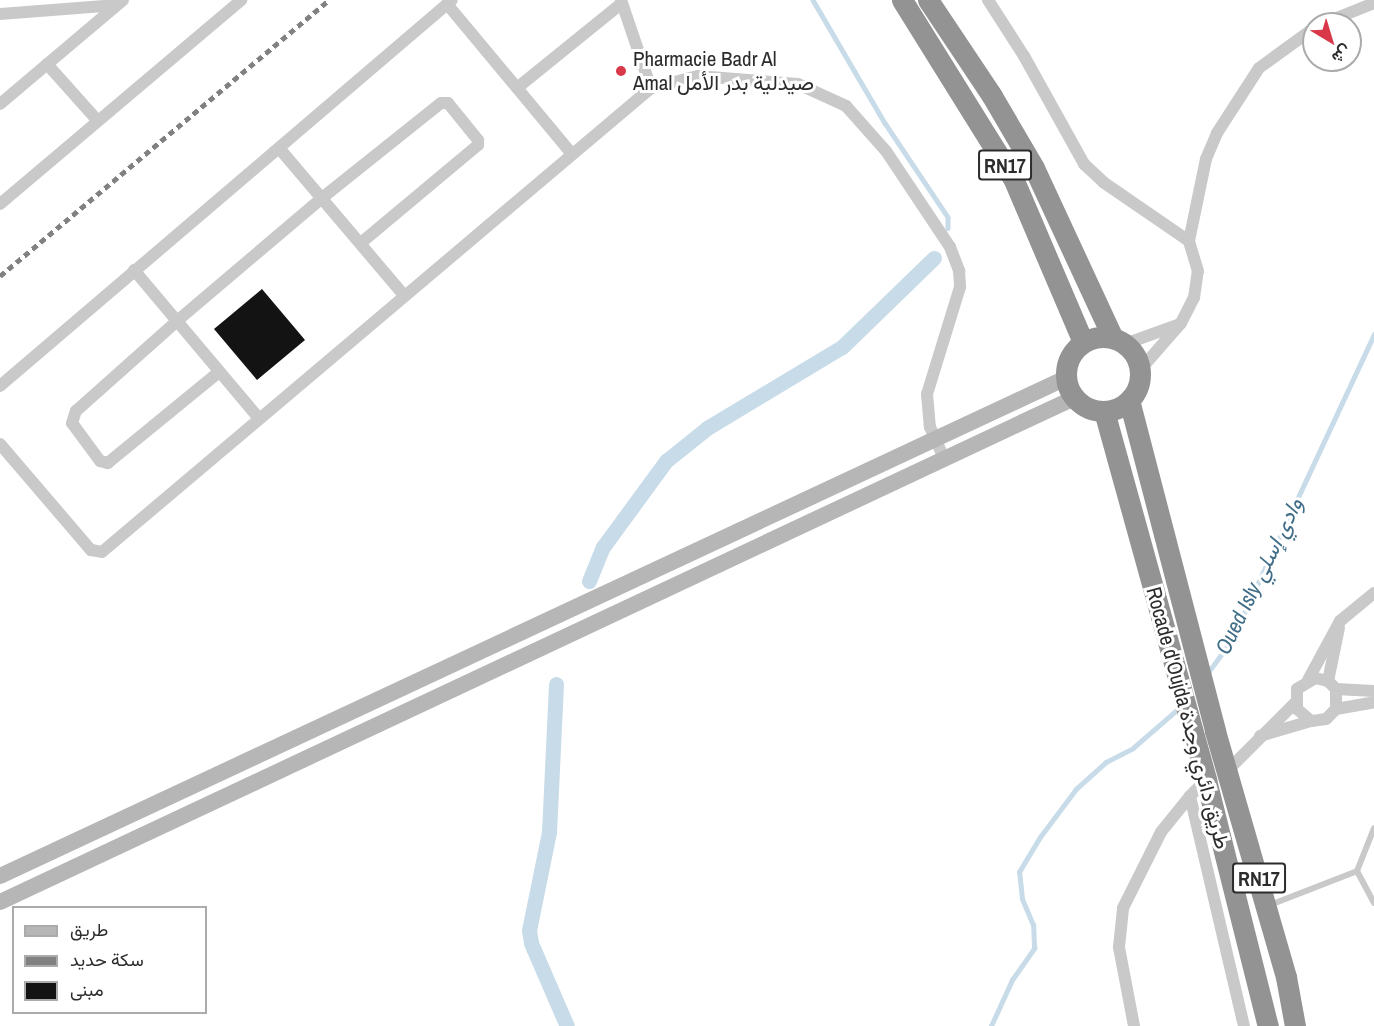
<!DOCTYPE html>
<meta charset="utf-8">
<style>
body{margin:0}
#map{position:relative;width:1374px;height:1026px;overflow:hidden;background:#fff;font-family:"Archivo Narrow",Vazirmatn,sans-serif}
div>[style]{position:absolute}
.stream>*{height:4.5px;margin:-2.25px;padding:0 2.25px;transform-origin:2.25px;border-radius:2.25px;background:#c7dbe8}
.canal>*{height:15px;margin:-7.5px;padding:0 7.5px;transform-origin:7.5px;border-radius:7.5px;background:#c7dbe8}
.building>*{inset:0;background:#131313}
.lane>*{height:6px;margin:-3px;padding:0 3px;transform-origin:3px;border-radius:3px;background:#c9c9c9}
.street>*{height:12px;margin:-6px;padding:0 6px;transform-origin:6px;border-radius:6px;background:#c9c9c9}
.secondary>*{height:16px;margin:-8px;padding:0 8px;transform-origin:8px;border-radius:8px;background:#b6b6b6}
.highway>*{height:21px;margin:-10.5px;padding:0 10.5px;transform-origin:10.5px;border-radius:10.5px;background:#939393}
.highway>.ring{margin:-10.5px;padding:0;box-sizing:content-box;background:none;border:21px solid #939393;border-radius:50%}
.rail>*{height:4.5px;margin-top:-2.25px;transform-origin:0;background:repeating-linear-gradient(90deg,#818181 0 6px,transparent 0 10.5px)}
.dots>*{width:16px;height:16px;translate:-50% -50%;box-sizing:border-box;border:3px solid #fff;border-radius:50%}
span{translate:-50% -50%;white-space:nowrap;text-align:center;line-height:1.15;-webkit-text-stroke:6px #fff;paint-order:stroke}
.shield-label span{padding:2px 4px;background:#fff;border:2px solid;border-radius:4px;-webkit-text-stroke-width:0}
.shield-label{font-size:20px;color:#2c2c2c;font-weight:700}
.poi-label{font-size:21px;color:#2c2c2c}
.left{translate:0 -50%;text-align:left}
.street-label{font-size:21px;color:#2c2c2c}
.water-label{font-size:22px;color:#406d87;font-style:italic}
.legend{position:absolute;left:12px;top:906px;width:195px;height:108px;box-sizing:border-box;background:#fff;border:2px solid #ababab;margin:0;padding:8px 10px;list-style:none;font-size:18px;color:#2c2c2c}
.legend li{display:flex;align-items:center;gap:12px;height:30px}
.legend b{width:30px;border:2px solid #ababab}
.north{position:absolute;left:1302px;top:12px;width:60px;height:60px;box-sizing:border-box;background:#fff;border:2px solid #ababab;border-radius:50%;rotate:142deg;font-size:16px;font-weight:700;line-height:24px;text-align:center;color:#2c2c2c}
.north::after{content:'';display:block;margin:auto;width:21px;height:27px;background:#d83847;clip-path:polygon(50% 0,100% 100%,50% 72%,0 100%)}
</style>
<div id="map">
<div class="stream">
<i style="left:813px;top:0;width:143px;rotate:59.7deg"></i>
<i style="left:885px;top:123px;width:113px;rotate:56.2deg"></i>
<i style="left:948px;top:217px;width:11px;rotate:90deg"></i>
<i style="left:1207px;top:674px;width:41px;rotate:-54deg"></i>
<i style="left:1231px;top:641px;width:338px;rotate:-65deg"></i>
<i style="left:991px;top:1026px;width:51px;rotate:-65.5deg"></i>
<i style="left:1012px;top:980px;width:39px;rotate:-55deg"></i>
<i style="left:1034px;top:948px;width:23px;rotate:-92deg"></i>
<i style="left:1033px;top:925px;width:28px;rotate:-113deg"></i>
<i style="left:1022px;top:899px;width:27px;rotate:-96deg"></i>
<i style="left:1019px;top:872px;width:41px;rotate:-59deg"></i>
<i style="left:1040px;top:837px;width:60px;rotate:-53.1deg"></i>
<i style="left:1076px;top:789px;width:40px;rotate:-42deg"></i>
<i style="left:1106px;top:762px;width:30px;rotate:-27deg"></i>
<i style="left:1133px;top:748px;width:61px;rotate:-41deg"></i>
</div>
<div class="canal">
<i style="left:589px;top:581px;width:37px;rotate:-68deg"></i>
<i style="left:603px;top:547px;width:107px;rotate:-53.8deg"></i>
<i style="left:666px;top:461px;width:53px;rotate:-38.8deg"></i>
<i style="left:707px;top:428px;width:157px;rotate:-31deg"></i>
<i style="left:842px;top:347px;width:128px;rotate:-44.1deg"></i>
<i style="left:556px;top:684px;width:148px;rotate:92.7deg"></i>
<i style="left:549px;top:832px;width:100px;rotate:101.5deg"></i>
<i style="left:529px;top:930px;width:13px;rotate:81deg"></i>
<i style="left:531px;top:943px;width:90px;rotate:66.6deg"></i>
</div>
<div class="building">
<i style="clip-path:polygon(262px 289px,305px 340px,257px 380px,214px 329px)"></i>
</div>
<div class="lane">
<i style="left:1357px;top:871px;width:36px;rotate:62deg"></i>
<i style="left:1270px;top:905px;width:93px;rotate:-21.3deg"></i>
<i style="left:1357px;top:871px;width:46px;rotate:-68.4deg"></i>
</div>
<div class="street">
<i style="left:621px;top:0;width:93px;rotate:71.2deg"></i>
<i style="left:988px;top:0;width:67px;rotate:57.3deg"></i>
<i style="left:1024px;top:56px;width:124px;rotate:60.9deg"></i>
<i style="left:1084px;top:164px;width:26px;rotate:43deg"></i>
<i style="left:1103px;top:182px;width:104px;rotate:34.5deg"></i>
<i style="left:447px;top:4px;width:194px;rotate:50.2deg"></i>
<i style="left:0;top:14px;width:117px;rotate:-4.4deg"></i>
<i style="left:1322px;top:24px;width:56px;rotate:-22deg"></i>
<i style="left:47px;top:64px;width:76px;rotate:48.2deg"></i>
<i style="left:517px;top:88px;width:135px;rotate:-39deg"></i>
<i style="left:0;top:104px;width:161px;rotate:-40.2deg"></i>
<i style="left:279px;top:148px;width:192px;rotate:49.7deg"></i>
<i style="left:0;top:204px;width:316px;rotate:-40.2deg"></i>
<i style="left:134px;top:270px;width:192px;rotate:49.9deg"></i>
<i style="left:1125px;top:344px;width:59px;rotate:-20deg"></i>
<i style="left:1140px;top:370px;width:62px;rotate:-48.9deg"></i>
<i style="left:1181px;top:323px;width:28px;rotate:-63deg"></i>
<i style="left:1194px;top:298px;width:27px;rotate:-82deg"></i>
<i style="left:1198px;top:271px;width:31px;rotate:-107deg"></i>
<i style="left:1189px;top:241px;width:84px;rotate:-78.3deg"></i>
<i style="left:1206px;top:159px;width:28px;rotate:-67deg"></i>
<i style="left:1217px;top:133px;width:77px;rotate:-57.1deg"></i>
<i style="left:1259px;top:68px;width:68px;rotate:-36deg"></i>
<i style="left:219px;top:372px;width:144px;rotate:140.7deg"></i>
<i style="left:108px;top:463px;width:8px;rotate:-166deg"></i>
<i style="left:100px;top:461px;width:47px;rotate:-126.4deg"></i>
<i style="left:72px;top:423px;width:13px;rotate:-72deg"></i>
<i style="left:76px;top:411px;width:135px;rotate:-41.7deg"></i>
<i style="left:177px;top:321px;width:190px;rotate:-40.3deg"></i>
<i style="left:322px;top:198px;width:152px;rotate:-38.6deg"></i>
<i style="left:441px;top:103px;width:7px"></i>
<i style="left:448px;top:103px;width:48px;rotate:51deg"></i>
<i style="left:478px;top:140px;width:5px;rotate:90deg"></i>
<i style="left:478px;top:145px;width:153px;rotate:140.1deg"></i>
<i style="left:0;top:386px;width:594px;rotate:-40.5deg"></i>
<i style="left:0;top:444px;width:140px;rotate:49.4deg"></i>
<i style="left:91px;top:550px;width:11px;rotate:10deg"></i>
<i style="left:102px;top:552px;width:719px;rotate:-40.2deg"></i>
<i style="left:651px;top:88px;width:49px;rotate:-14.3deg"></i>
<i style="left:698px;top:76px;width:100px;rotate:4.6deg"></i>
<i style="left:798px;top:84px;width:53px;rotate:24.6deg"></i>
<i style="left:846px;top:106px;width:60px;rotate:48.4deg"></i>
<i style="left:886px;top:151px;width:115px;rotate:56.3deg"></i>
<i style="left:950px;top:247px;width:26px;rotate:69deg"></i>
<i style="left:959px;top:271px;width:16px;rotate:86deg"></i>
<i style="left:960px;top:287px;width:112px;rotate:107.1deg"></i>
<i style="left:927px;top:394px;width:33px;rotate:85deg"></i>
<i style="left:930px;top:427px;width:34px;rotate:66deg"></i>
<i style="left:1308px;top:680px;width:67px;rotate:-61.5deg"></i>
<i style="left:1340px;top:621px;width:44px;rotate:-39.5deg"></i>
<i style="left:1328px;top:681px;width:54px;rotate:-78.3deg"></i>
<i style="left:1336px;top:689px;width:20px;rotate:90deg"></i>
<i style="left:1336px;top:709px;width:14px;rotate:135deg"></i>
<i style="left:1326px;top:719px;width:15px;rotate:172deg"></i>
<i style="left:1311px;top:721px;width:18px;rotate:-139deg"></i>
<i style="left:1297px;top:709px;width:20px;rotate:-90deg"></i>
<i style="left:1297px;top:689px;width:21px;rotate:-31deg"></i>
<i style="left:1315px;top:678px;width:13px;rotate:13deg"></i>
<i style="left:1328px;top:681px;width:11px;rotate:45deg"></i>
<i style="left:1336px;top:689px;width:38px;rotate:3deg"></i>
<i style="left:1336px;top:709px;width:39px;rotate:-10deg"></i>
<i style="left:1260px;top:736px;width:53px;rotate:-16.4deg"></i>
<i style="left:1228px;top:770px;width:95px;rotate:-45deg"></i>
<i style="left:1206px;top:780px;width:23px;rotate:135deg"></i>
<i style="left:1190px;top:796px;width:236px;rotate:76.8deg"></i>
<i style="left:1134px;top:1026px;width:80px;rotate:-100.8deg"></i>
<i style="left:1119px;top:947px;width:39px;rotate:-84deg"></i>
<i style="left:1123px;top:908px;width:85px;rotate:-63.4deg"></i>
<i style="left:1161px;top:832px;width:46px;rotate:-51.1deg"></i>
</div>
<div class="secondary">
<i style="left:0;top:876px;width:1177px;rotate:-25.04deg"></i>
<i style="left:0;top:902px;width:1186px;rotate:-25.14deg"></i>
</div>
<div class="highway">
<i style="left:902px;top:0;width:210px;rotate:58.1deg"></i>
<i style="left:1013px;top:178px;width:178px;rotate:66.9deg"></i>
<i style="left:928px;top:0;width:115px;rotate:56.3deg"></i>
<i style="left:992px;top:96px;width:83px;rotate:59.7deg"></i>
<i style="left:1034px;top:168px;width:187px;rotate:65.1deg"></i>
<i class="ring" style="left:1066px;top:337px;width:53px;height:53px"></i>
<i style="left:1129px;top:400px;width:342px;rotate:75.4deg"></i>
<i style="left:1215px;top:731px;width:256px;rotate:73.9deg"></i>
<i style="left:1286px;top:977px;width:50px;rotate:79.6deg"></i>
<i style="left:1104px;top:411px;width:383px;rotate:74.5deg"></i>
<i style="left:1206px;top:780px;width:254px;rotate:75.9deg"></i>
</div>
<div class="rail">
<i style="left:0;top:276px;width:429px;rotate:-40deg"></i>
</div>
<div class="dots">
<i style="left:621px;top:71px;background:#d83847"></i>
</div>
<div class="shield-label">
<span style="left:1005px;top:165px">RN17</span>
<span style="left:1259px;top:878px">RN17</span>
</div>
<div class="poi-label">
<span class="left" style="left:633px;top:71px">Pharmacie Badr Al<br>Amal صيدلية بدر الأمل</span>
</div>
<div class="street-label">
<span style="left:1188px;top:718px;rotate:75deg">Rocade d'Oujda طريق دائري وجدة</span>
</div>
<div class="water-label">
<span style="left:1259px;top:576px;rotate:-64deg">Oued Isly وادي إسلي</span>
</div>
<ul class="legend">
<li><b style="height:8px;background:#b6b6b6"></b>طريق</li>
<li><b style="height:8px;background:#818181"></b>سكة حديد</li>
<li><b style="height:16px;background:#131313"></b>مبنى</li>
</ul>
<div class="north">ش</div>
</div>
